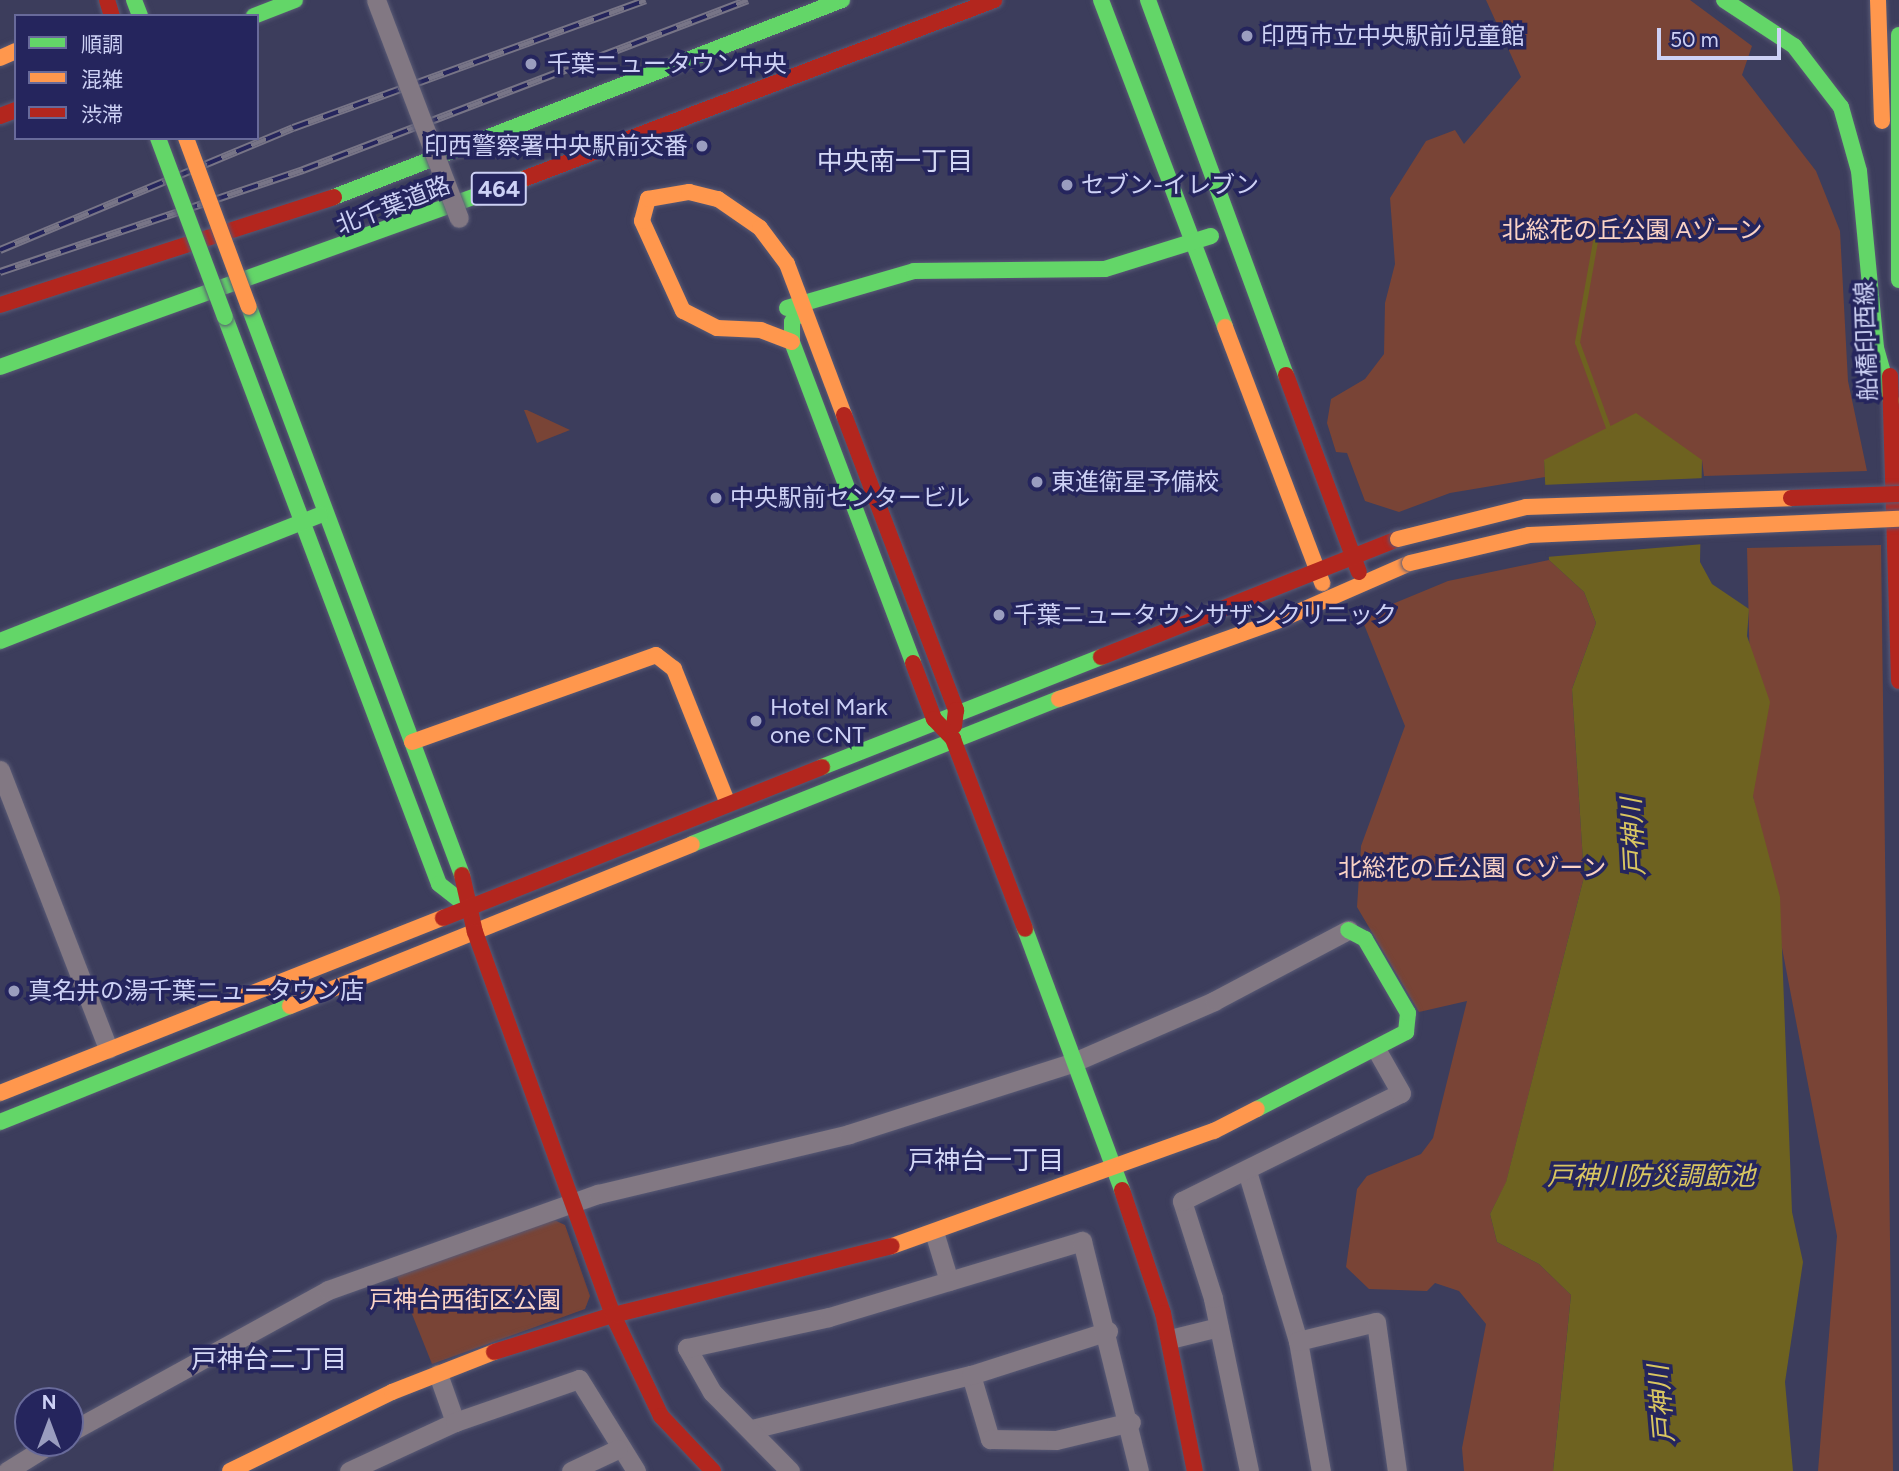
<!DOCTYPE html>
<meta charset="utf-8">
<style>
body{margin:0}
#map{position:relative;width:1899px;height:1471px;overflow:hidden;background:#3c3d5c;font-family:Figtree,"Noto Sans JP",sans-serif}
div>[style]{position:absolute}
.green>*{inset:0;background:#794436}
.water>*{inset:0;background:#6e6220}
.pier>*{inset:0;background:#3c3d5c}
.stream>*{height:5px;margin:-2.5px;padding:0 2.5px;transform-origin:2.5px;border-radius:2.5px;background:#6e6220}
.roads{filter:drop-shadow(0 0 2px #595a75) drop-shadow(0 0 2px #595a75)}
.street>*{height:19px;margin:-9.5px;padding:0 9.5px;transform-origin:9.5px;border-radius:9.5px;background:#827883}
.fast>*{height:16px;margin:-8px;padding:0 8px;transform-origin:8px;border-radius:8px;background:#63d668}
.slow>*{height:16px;margin:-8px;padding:0 8px;transform-origin:8px;border-radius:8px;background:#ff974d}
.jam>*{height:16px;margin:-8px;padding:0 8px;transform-origin:8px;border-radius:8px;background:#b3261e}
.rail>*{height:8px;margin-top:-4px;transform-origin:0;background:repeating-linear-gradient(90deg,#25255d 0 16px,#787587 0 32px);box-sizing:border-box;border-block:2px solid #787587}
.bridges{filter:drop-shadow(0 0 2px #595a75) drop-shadow(0 0 2px #595a75)}
.street-bridge>*{height:19px;margin:-9.5px;padding:0 9.5px;transform-origin:9.5px;border-radius:9.5px;background:#827883}
.fast-bridge>*{height:16px;margin:-8px;padding:0 8px;transform-origin:8px;border-radius:8px;background:#63d668}
.slow-bridge>*{height:16px;margin:-8px;padding:0 8px;transform-origin:8px;border-radius:8px;background:#ff974d}
.jam-bridge>*{height:16px;margin:-8px;padding:0 8px;transform-origin:8px;border-radius:8px;background:#b3261e}
.dots>*{width:19px;height:19px;translate:-50% -50%;box-sizing:border-box;border:4px solid #25255d;border-radius:50%}
span{translate:-50% -50%;white-space:nowrap;text-align:center;line-height:1.15;-webkit-text-stroke:7px #25255d;paint-order:stroke}
.shield-label span{padding:2px 5px;background:#25255d;border:2px solid;border-radius:5px;-webkit-text-stroke-width:0}
.shield-label{font-size:23px;color:#cdd1f5;font-weight:700}
.poi-label{font-size:24px;color:#cdd1f5}
.left{translate:0 -50%;text-align:left}
.right{translate:-100% -50%;text-align:right}
.street-label{font-size:24px;color:#cdd1f5}
.park-label{font-size:24px;color:#fbd3c5}
.neighbourhood-label{font-size:26px;color:#d5d9f6}
.water-label{font-size:26px;color:#d9c661;font-style:italic}
.legend{position:absolute;left:14px;top:14px;width:245px;height:126px;box-sizing:border-box;background:#25255d;border:2px solid #686a9a;margin:0;padding:9px 12px;list-style:none;font-size:21px;color:#cdd1f5}
.legend li{display:flex;align-items:center;gap:14px;height:35px}
.legend b{width:35px;border:2px solid #686a9a}
.north{position:absolute;left:14px;top:1387px;width:70px;height:70px;box-sizing:border-box;background:#25255d;border:2px solid #686a9a;border-radius:50%;rotate:0deg;font-size:19px;font-weight:700;line-height:28px;text-align:center;color:#cdd1f5}
.north::after{content:'';display:block;margin:auto;width:24px;height:32px;background:#9a9dbf;clip-path:polygon(50% 0,100% 100%,50% 72%,0 100%)}
.scale{position:absolute;left:1657px;top:28px;width:124px;height:32px;box-sizing:border-box;border:4px solid #cdd1f5;border-top:0;padding-left:9px;font-size:21px;line-height:24px;white-space:nowrap;color:#cdd1f5;-webkit-text-stroke:5px #25255d;paint-order:stroke}
</style>
<div id="map">
<div class="green">
<i style="clip-path:polygon(1486px 0,1690px 0,1752px 46px,1742px 75px,1816px 171px,1840px 231px,1848px 381px,1867px 471px,1704px 476px,1702px 460px,1544px 460px,1545px 477px,1450px 493px,1399px 512px,1365px 501px,1347px 453px,1336px 452px,1327px 423px,1331px 399px,1365px 379px,1384px 354px,1385px 303px,1395px 264px,1390px 198px,1426px 141px,1455px 130px,1464px 144px,1521px 77px)"></i>
<i style="clip-path:polygon(524px 410px,527px 410px,570px 430px,537px 443px)"></i>
<i style="clip-path:polygon(1881px 545px,1893px 1471px,1818px 1471px,1837px 1236px,1753px 796px,1747px 548px)"></i>
<i style="clip-path:polygon(1549px 560px,1584px 592px,1596px 623px,1572px 689px,1584px 877px,1506px 1183px,1490px 1214px,1497px 1242px,1539px 1264px,1571px 1295px,1553px 1471px,1464px 1471px,1462px 1448px,1486px 1324px,1459px 1291px,1435px 1283px,1427px 1291px,1369px 1289px,1346px 1267px,1357px 1189px,1367px 1176px,1421px 1154px,1433px 1138px,1467px 1001px,1419px 1012px,1357px 907px,1361px 846px,1405px 726px,1361px 617px,1448px 581px)"></i>
<i style="clip-path:polygon(550px 1218px,565px 1225px,590px 1296px,585px 1309px,432px 1364px,396px 1274px)"></i>
</div>
<div class="water">
<i style="clip-path:polygon(1636px 413px,1702px 460px,1700px 562px,1712px 584px,1749px 609px,1747px 636px,1770px 702px,1753px 796px,1780px 897px,1792px 1212px,1803px 1262px,1785px 1382px,1793px 1471px,1553px 1471px,1571px 1295px,1539px 1264px,1497px 1242px,1490px 1214px,1506px 1182px,1584px 877px,1572px 689px,1596px 623px,1584px 592px,1549px 560px,1544px 460px)"></i>
</div>
<div class="pier">
<i style="clip-path:polygon(1705px 478px,1704px 544px,1546px 557px,1542px 485px)"></i>
</div>
<div class="stream">
<i style="left:1595px;top:241px;width:103px;rotate:100.1deg"></i>
<i style="left:1577px;top:342px;width:94px;rotate:70deg"></i>
</div>
<div class="roads">
<div class="street">
<i style="left:0;top:770px;width:299px;rotate:68.8deg"></i>
<i style="left:1247px;top:1171px;width:177px;rotate:73.3deg"></i>
<i style="left:1298px;top:1341px;width:132px;rotate:80deg"></i>
<i style="left:935px;top:1235px;width:48px;rotate:73.1deg"></i>
<i style="left:1170px;top:1339px;width:50px;rotate:-13.8deg"></i>
<i style="left:1298px;top:1341px;width:80px;rotate:-13.7deg"></i>
<i style="left:1376px;top:1322px;width:150px;rotate:82deg"></i>
<i style="left:438px;top:1374px;width:51px;rotate:70.5deg"></i>
<i style="left:971px;top:1375px;width:67px;rotate:73.5deg"></i>
<i style="left:990px;top:1439px;width:66px;rotate:0.9deg"></i>
<i style="left:1056px;top:1440px;width:77px;rotate:-13.5deg"></i>
<i style="left:752px;top:1429px;width:226px;rotate:-13.9deg"></i>
<i style="left:971px;top:1375px;width:144px;rotate:-17.8deg"></i>
<i style="left:70px;top:1432px;width:294px;rotate:-28.8deg"></i>
<i style="left:328px;top:1290px;width:287px;rotate:-19.6deg"></i>
<i style="left:598px;top:1194px;width:258px;rotate:-13.4deg"></i>
<i style="left:849px;top:1134px;width:236px;rotate:-17.7deg"></i>
<i style="left:1074px;top:1062px;width:153px;rotate:-23.5deg"></i>
<i style="left:1214px;top:1001px;width:152px;rotate:-27.9deg"></i>
<i style="left:7px;top:1471px;width:53px;rotate:-31.9deg"></i>
<i style="left:349px;top:1471px;width:117px;rotate:-24.8deg"></i>
<i style="left:455px;top:1422px;width:131px;rotate:-19.1deg"></i>
<i style="left:579px;top:1379px;width:108px;rotate:58.2deg"></i>
<i style="left:571px;top:1471px;width:52px;rotate:-25.1deg"></i>
<i style="left:790px;top:1471px;width:111px;rotate:-134.6deg"></i>
<i style="left:712px;top:1392px;width:51px;rotate:-119.6deg"></i>
<i style="left:687px;top:1348px;width:145px;rotate:-12.3deg"></i>
<i style="left:829px;top:1317px;width:264px;rotate:-16.7deg"></i>
<i style="left:1082px;top:1241px;width:237px;rotate:76.1deg"></i>
<i style="left:1249px;top:1471px;width:177px;rotate:-101.8deg"></i>
<i style="left:1213px;top:1298px;width:102px;rotate:-107.7deg"></i>
<i style="left:1182px;top:1201px;width:244px;rotate:-26.3deg"></i>
<i style="left:1401px;top:1093px;width:51px;rotate:-119.6deg"></i>
</div>
<div class="fast">
<i style="left:1101px;top:0;width:350px;rotate:69.2deg"></i>
<i style="left:1148px;top:0;width:400px;rotate:69.8deg"></i>
<i style="left:1724px;top:0;width:84px;rotate:33.3deg"></i>
<i style="left:1794px;top:46px;width:77px;rotate:52.4deg"></i>
<i style="left:1841px;top:107px;width:66px;rotate:74.3deg"></i>
<i style="left:1859px;top:171px;width:178px;rotate:84.5deg"></i>
<i style="left:1876px;top:348px;width:55px;rotate:74.2deg"></i>
<i style="left:254px;top:16px;width:44px;rotate:-21.3deg"></i>
<i style="left:1899px;top:35px;width:245px;rotate:90deg"></i>
<i style="left:334px;top:197px;width:545px;rotate:-21.2deg"></i>
<i style="left:805px;top:304px;width:22px;rotate:126deg"></i>
<i style="left:792px;top:322px;width:20px;rotate:90deg"></i>
<i style="left:792px;top:342px;width:343px;rotate:69.3deg"></i>
<i style="left:249px;top:307px;width:607px;rotate:69.44deg"></i>
<i style="left:787px;top:308px;width:132px;rotate:-16.2deg"></i>
<i style="left:914px;top:271px;width:191px;rotate:-0.6deg"></i>
<i style="left:1105px;top:269px;width:111px;rotate:-17.3deg"></i>
<i style="left:225px;top:317px;width:606px;rotate:69.32deg"></i>
<i style="left:439px;top:884px;width:34px;rotate:38deg"></i>
<i style="left:0;top:367px;width:559px;rotate:-19.76deg"></i>
<i style="left:0;top:641px;width:344px;rotate:-21.5deg"></i>
<i style="left:822px;top:767px;width:300px;rotate:-21.5deg"></i>
<i style="left:692px;top:844px;width:395px;rotate:-21.6deg"></i>
<i style="left:1025px;top:929px;width:278px;rotate:69.6deg"></i>
<i style="left:1257px;top:1109px;width:168px;rotate:-27.3deg"></i>
<i style="left:1406px;top:1032px;width:19px;rotate:-84deg"></i>
<i style="left:1408px;top:1013px;width:86px;rotate:-120.2deg"></i>
<i style="left:1365px;top:939px;width:19px;rotate:-152deg"></i>
<i style="left:0;top:1122px;width:312px;rotate:-21.8deg"></i>
</div>
<div class="slow">
<i style="left:1878px;top:0;width:121px;rotate:88.1deg"></i>
<i style="left:0;top:58px;width:17px;rotate:-24deg"></i>
<i style="left:1225px;top:327px;width:274px;rotate:69.2deg"></i>
<i style="left:792px;top:342px;width:33px;rotate:-159deg"></i>
<i style="left:761px;top:330px;width:44px;rotate:-177.4deg"></i>
<i style="left:717px;top:328px;width:38px;rotate:-153deg"></i>
<i style="left:683px;top:311px;width:99px;rotate:-114.5deg"></i>
<i style="left:642px;top:221px;width:23px;rotate:-75deg"></i>
<i style="left:648px;top:199px;width:42px;rotate:-9.7deg"></i>
<i style="left:689px;top:192px;width:30px;rotate:14deg"></i>
<i style="left:718px;top:199px;width:51px;rotate:34.6deg"></i>
<i style="left:760px;top:228px;width:45px;rotate:53.1deg"></i>
<i style="left:787px;top:264px;width:161px;rotate:69.3deg"></i>
<i style="left:1059px;top:699px;width:237px;rotate:-19.7deg"></i>
<i style="left:1282px;top:619px;width:140px;rotate:-23.6deg"></i>
<i style="left:412px;top:742px;width:259px;rotate:-19.6deg"></i>
<i style="left:656px;top:655px;width:23px;rotate:38deg"></i>
<i style="left:674px;top:669px;width:145px;rotate:68.2deg"></i>
<i style="left:290px;top:1006px;width:433px;rotate:-21.9deg"></i>
<i style="left:0;top:1093px;width:476px;rotate:-21.6deg"></i>
<i style="left:892px;top:1246px;width:342px;rotate:-19.7deg"></i>
<i style="left:1214px;top:1131px;width:48px;rotate:-27.1deg"></i>
<i style="left:230px;top:1471px;width:180px;rotate:-26deg"></i>
<i style="left:392px;top:1392px;width:110px;rotate:-21.4deg"></i>
</div>
<div class="jam">
<i style="left:0;top:116px;width:17px;rotate:-21deg"></i>
<i style="left:526px;top:178px;width:501px;rotate:-20.82deg"></i>
<i style="left:0;top:305px;width:351px;rotate:-17.9deg"></i>
<i style="left:1286px;top:375px;width:210px;rotate:69.7deg"></i>
<i style="left:1890px;top:376px;width:305px;rotate:88.3deg"></i>
<i style="left:844px;top:415px;width:316px;rotate:69.2deg"></i>
<i style="left:956px;top:710px;width:16px;rotate:97deg"></i>
<i style="left:1101px;top:657px;width:320px;rotate:-21.7deg"></i>
<i style="left:913px;top:663px;width:60px;rotate:69.4deg"></i>
<i style="left:934px;top:719px;width:28px;rotate:46deg"></i>
<i style="left:953px;top:739px;width:203px;rotate:69.2deg"></i>
<i style="left:462px;top:875px;width:58px;rotate:77.2deg"></i>
<i style="left:475px;top:932px;width:407px;rotate:70.2deg"></i>
<i style="left:613px;top:1315px;width:112px;rotate:64.6deg"></i>
<i style="left:661px;top:1416px;width:76px;rotate:46.6deg"></i>
<i style="left:443px;top:918px;width:408px;rotate:-21.7deg"></i>
<i style="left:1122px;top:1190px;width:130px;rotate:71.6deg"></i>
<i style="left:1163px;top:1313px;width:161px;rotate:78.6deg"></i>
<i style="left:494px;top:1352px;width:125px;rotate:-17.3deg"></i>
<i style="left:613px;top:1315px;width:287px;rotate:-13.9deg"></i>
</div>
</div>
<div class="rail">
<i style="left:0;top:250px;width:317px;rotate:-22.6deg"></i>
<i style="left:293px;top:128px;width:375px;rotate:-19.9deg"></i>
<i style="left:0;top:272px;width:320px;rotate:-18.6deg"></i>
<i style="left:303px;top:170px;width:476px;rotate:-20.9deg"></i>
</div>
<div class="bridges">
<div class="street-bridge">
<i style="left:376px;top:0;width:233px;rotate:69.2deg"></i>
</div>
<div class="fast-bridge">
<i style="left:134px;top:0;width:17px;rotate:69deg"></i>
<i style="left:158px;top:138px;width:191px;rotate:69.5deg"></i>
</div>
<div class="slow-bridge">
<i style="left:186px;top:138px;width:180px;rotate:69.6deg"></i>
<i style="left:1398px;top:539px;width:132px;rotate:-14deg"></i>
<i style="left:1526px;top:507px;width:265px;rotate:-1.9deg"></i>
<i style="left:1410px;top:563px;width:122px;rotate:-13.2deg"></i>
<i style="left:1529px;top:535px;width:370px;rotate:-2.5deg"></i>
</div>
<div class="jam-bridge">
<i style="left:107px;top:0;width:17px;rotate:73deg"></i>
<i style="left:1791px;top:498px;width:108px;rotate:-2.1deg"></i>
</div>
</div>
<div class="dots">
<i style="left:1247px;top:36px;background:#9a9dbf"></i>
<i style="left:531px;top:64px;background:#9a9dbf"></i>
<i style="left:702px;top:146px;background:#9a9dbf"></i>
<i style="left:1067px;top:185px;background:#9a9dbf"></i>
<i style="left:1037px;top:482px;background:#9a9dbf"></i>
<i style="left:716px;top:498px;background:#9a9dbf"></i>
<i style="left:999px;top:615px;background:#9a9dbf"></i>
<i style="left:756px;top:721px;background:#9a9dbf"></i>
<i style="left:14px;top:991px;background:#9a9dbf"></i>
</div>
<div class="shield-label">
<span style="left:499px;top:189px">464</span>
</div>
<div class="poi-label">
<span class="left" style="left:1261px;top:36px">印西市立中央駅前児童館</span>
<span class="left" style="left:547px;top:64px">千葉ニュータウン中央</span>
<span class="right" style="left:688px;top:146px">印西警察署中央駅前交番</span>
<span class="left" style="left:1081px;top:185px">セブン-イレブン</span>
<span class="left" style="left:1051px;top:482px">東進衛星予備校</span>
<span class="left" style="left:730px;top:498px">中央駅前センタービル</span>
<span class="left" style="left:1013px;top:615px">千葉ニュータウンサザンクリニック</span>
<span class="left" style="left:770px;top:721px">Hotel Mark<br>one CNT</span>
<span class="left" style="left:28px;top:991px">真名井の湯千葉ニュータウン店</span>
</div>
<div class="street-label">
<span style="left:393px;top:205px;rotate:-21deg">北千葉道路</span>
<span style="left:1866px;top:341px;rotate:-92deg">船橋印西線</span>
</div>
<div class="park-label">
<span style="left:1632px;top:230px">北総花の丘公園 Aゾーン</span>
<span style="left:1472px;top:868px">北総花の丘公園 Ｃゾーン</span>
<span style="left:465px;top:1300px">戸神台西街区公園</span>
</div>
<div class="neighbourhood-label">
<span style="left:895px;top:162px">中央南一丁目</span>
<span style="left:986px;top:1161px">戸神台一丁目</span>
<span style="left:269px;top:1360px">戸神台二丁目</span>
</div>
<div class="water-label">
<span style="left:1634px;top:837px;rotate:-93deg">戸神川</span>
<span style="left:1651px;top:1177px">戸神川防災調節池</span>
<span style="left:1662px;top:1404px;rotate:-95deg">戸神川</span>
</div>
<ul class="legend">
<li><b style="height:9px;background:#63d668"></b>順調</li>
<li><b style="height:9px;background:#ff974d"></b>混雑</li>
<li><b style="height:9px;background:#b3261e"></b>渋滞</li>
</ul>
<div class="north">N</div>
<div class="scale">50 m</div>
</div>
